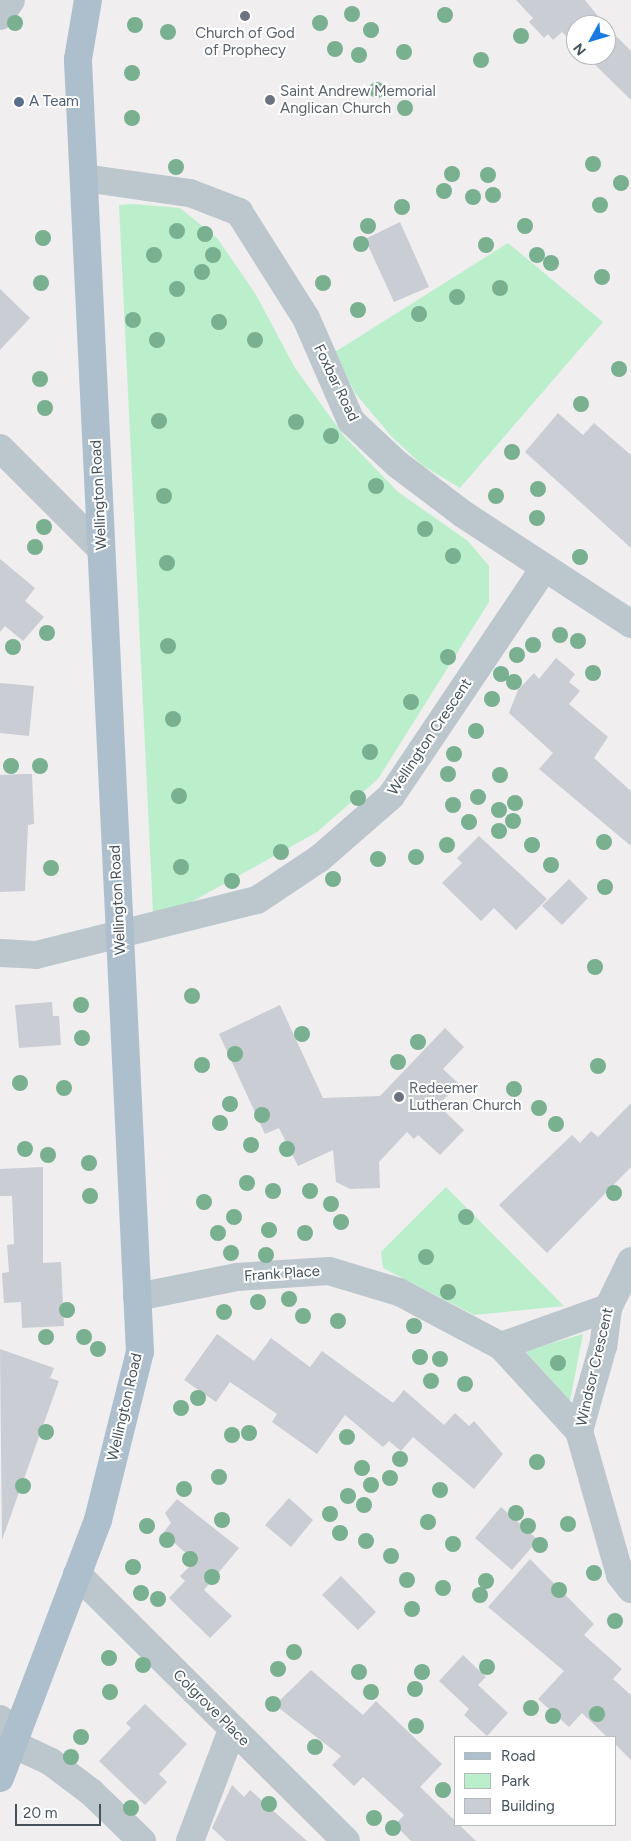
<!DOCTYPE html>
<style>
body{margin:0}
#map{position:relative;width:631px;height:1841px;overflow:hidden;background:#f0eeee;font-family:Figtree,sans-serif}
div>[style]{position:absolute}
.green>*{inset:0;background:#bbefcc}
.building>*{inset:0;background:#cacdd3}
.minor>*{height:28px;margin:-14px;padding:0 14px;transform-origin:14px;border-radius:14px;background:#bcc6cd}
.major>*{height:28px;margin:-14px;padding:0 14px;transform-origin:14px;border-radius:14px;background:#adbfcd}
.trees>*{width:16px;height:16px;margin:-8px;border-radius:50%;background:#78b090}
.dots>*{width:14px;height:14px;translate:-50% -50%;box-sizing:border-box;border:2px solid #fff;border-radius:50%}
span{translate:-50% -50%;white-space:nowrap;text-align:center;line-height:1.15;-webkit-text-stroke:4px #fff;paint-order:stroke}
.worship-label{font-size:15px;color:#5b616d}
.left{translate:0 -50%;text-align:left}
.service-label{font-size:15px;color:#4e5e75}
.street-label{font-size:15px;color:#46525b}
.legend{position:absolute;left:454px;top:1736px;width:162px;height:90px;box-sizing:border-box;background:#fff;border:1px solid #b5babd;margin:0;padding:6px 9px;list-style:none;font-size:15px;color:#46525b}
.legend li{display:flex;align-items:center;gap:10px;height:25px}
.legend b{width:25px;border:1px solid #b5babd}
.north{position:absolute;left:566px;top:15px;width:50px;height:50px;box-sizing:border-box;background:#fff;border:1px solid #b5babd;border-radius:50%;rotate:231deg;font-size:14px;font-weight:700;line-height:20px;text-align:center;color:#46525b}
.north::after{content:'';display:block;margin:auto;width:18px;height:22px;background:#187ae1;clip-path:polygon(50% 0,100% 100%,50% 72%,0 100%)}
.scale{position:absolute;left:15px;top:1804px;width:86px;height:22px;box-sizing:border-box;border:2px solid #46525b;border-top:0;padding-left:6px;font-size:15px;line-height:18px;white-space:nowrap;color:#46525b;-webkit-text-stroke:4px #fff;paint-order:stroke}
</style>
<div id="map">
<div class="green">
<i style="clip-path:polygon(133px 204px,180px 208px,217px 238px,255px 293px,295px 368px,344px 436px,398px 492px,468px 541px,489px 566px,489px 602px,378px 779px,317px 832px,179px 909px,153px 913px,119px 205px)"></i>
<i style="clip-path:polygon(508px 243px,603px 322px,460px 488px,422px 465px,392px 437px,355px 393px,335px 352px)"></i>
<i style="clip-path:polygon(446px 1187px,564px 1306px,474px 1315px,383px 1268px,381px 1252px)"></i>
<i style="clip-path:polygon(583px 1334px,570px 1401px,525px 1351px)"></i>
</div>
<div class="building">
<i style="clip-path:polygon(516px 0,585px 0,605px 25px,576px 25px,576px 46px,562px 32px,553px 40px,548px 34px,544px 38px,529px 22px,533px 18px)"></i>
<i style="clip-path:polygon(606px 26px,631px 51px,631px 100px,585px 55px,606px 55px)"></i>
<i style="clip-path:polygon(400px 222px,429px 287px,394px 302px,365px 239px)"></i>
<i style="clip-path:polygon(0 289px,30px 318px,0 350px)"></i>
<i style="clip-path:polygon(558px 413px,583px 435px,594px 423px,631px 455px,631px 548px,525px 452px)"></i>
<i style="clip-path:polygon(0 559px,35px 588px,25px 601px,44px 617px,23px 641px,5px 626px,0 632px)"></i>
<i style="clip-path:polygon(556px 658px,575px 674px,569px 682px,580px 691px,569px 704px,608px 737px,594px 758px,631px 791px,631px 846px,539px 769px,553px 753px,509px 713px,518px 690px,534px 673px,539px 679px)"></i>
<i style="clip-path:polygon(0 683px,34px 686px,29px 736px,0 733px)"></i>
<i style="clip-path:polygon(25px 774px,32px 774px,34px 824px,28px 825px,25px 891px,0 892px,0 775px)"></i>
<i style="clip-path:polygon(479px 836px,547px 899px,516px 930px,494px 908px,481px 921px,442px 883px,462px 863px,457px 858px)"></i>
<i style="clip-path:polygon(569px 879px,588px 898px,562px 925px,542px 906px)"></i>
<i style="clip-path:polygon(52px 1002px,53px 1016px,59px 1016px,61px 1045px,19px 1048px,15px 1005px)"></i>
<i style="clip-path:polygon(280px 1005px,323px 1098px,380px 1096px,445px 1028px,464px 1047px,443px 1069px,459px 1084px,438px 1105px,464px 1130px,440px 1155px,418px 1135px,414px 1139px,407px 1132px,379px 1162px,380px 1188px,350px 1189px,336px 1182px,333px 1150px,298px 1166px,279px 1128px,265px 1134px,219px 1034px)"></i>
<i style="clip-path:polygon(631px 1103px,631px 1167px,547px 1253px,499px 1205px,572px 1135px,580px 1143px,591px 1131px,598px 1137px)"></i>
<i style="clip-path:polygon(43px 1167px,43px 1263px,61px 1262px,64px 1326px,22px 1328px,21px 1302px,4px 1303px,2px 1273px,9px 1272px,7px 1245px,14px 1244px,12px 1196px,0 1196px,0 1169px)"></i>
<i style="clip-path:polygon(217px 1334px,254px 1361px,271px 1338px,310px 1367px,322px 1351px,393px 1403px,404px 1390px,444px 1425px,455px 1413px,469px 1426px,474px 1421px,503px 1454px,474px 1489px,413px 1437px,401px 1451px,389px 1441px,383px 1447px,345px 1415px,317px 1454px,272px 1422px,277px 1414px,230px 1382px,216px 1402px,184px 1380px)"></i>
<i style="clip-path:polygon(0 1349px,54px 1368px,50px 1378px,59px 1381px,2px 1540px)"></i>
<i style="clip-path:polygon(289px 1498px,313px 1520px,291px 1547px,265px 1525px)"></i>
<i style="clip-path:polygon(177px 1499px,239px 1548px,204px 1590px,232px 1616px,210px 1638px,169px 1598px,185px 1581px,180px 1576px,195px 1561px,163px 1533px,171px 1523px,165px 1513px)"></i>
<i style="clip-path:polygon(501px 1507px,538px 1540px,512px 1570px,475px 1538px)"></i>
<i style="clip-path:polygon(530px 1559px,594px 1624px,584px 1635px,622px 1669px,613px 1679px,631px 1695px,631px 1760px,615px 1744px,615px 1737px,607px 1737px,582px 1713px,569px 1727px,538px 1699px,564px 1671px,488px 1607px)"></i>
<i style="clip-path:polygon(341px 1576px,376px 1612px,358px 1630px,322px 1595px)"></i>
<i style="clip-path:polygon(463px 1655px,486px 1677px,478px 1685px,508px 1713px,487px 1736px,464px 1715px,469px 1709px,439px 1681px)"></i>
<i style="clip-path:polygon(311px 1670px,363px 1715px,376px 1701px,442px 1764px,420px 1787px,476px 1841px,411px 1841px,395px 1825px,404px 1815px,363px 1777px,354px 1786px,332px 1765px,341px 1756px,275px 1705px)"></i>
<i style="clip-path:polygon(145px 1704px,187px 1744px,159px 1774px,167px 1782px,145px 1805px,99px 1761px,131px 1728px,126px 1723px)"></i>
<i style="clip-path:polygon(232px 1785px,244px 1797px,250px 1790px,307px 1841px,226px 1841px,212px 1828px)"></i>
</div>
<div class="minor">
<i style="left:0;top:16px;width:19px;rotate:-55deg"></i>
<i style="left:84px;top:178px;width:107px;rotate:8.1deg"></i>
<i style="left:190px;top:193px;width:53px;rotate:21.2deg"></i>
<i style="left:239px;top:212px;width:125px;rotate:57.7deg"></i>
<i style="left:306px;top:318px;width:112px;rotate:66.4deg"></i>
<i style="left:351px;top:421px;width:63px;rotate:43.1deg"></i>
<i style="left:397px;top:464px;width:83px;rotate:37.1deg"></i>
<i style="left:463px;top:514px;width:201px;rotate:33.2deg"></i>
<i style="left:0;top:448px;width:143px;rotate:45deg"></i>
<i style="left:0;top:953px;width:36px;rotate:3deg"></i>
<i style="left:36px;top:955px;width:228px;rotate:-14deg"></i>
<i style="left:257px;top:900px;width:76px;rotate:-33.7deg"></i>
<i style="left:320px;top:858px;width:94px;rotate:-41.1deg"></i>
<i style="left:391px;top:796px;width:272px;rotate:-56.1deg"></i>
<i style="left:631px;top:1261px;width:52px;rotate:116.1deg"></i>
<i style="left:608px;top:1308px;width:38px;rotate:97deg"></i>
<i style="left:603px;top:1346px;width:88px;rotate:105.8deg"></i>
<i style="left:579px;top:1431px;width:150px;rotate:74.1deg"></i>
<i style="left:620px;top:1575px;width:18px;rotate:52deg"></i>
<i style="left:137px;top:1297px;width:102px;rotate:-11.3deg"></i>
<i style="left:237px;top:1277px;width:92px;rotate:-3.7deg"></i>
<i style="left:329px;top:1271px;width:73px;rotate:16.7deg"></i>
<i style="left:399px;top:1292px;width:115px;rotate:27.9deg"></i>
<i style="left:501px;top:1346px;width:114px;rotate:-19.6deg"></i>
<i style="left:501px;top:1346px;width:115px;rotate:47.5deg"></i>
<i style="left:77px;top:1574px;width:379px;rotate:44.8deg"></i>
<i style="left:0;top:1719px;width:23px;rotate:45deg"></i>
<i style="left:13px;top:1744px;width:42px;rotate:25.3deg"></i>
<i style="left:51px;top:1762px;width:50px;rotate:36.9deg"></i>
<i style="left:91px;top:1792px;width:71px;rotate:43.9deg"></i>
<i style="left:190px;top:1841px;width:119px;rotate:-69.3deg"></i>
</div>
<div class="major">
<i style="left:0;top:1778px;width:276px;rotate:-69.2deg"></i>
<i style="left:98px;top:1520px;width:173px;rotate:-76deg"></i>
<i style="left:140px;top:1352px;width:1294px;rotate:-92.75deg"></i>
<i style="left:78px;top:59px;width:60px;rotate:-80.4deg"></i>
</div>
<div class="trees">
<i style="left:352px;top:14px"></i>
<i style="left:445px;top:15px"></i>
<i style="left:15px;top:23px"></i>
<i style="left:320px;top:23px"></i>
<i style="left:135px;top:25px"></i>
<i style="left:371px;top:30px"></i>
<i style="left:168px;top:32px"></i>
<i style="left:521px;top:36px"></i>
<i style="left:335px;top:49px"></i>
<i style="left:404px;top:52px"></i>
<i style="left:359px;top:55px"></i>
<i style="left:481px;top:60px"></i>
<i style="left:132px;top:73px"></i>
<i style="left:377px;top:90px"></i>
<i style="left:405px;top:108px"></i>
<i style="left:132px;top:118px"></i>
<i style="left:593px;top:164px"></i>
<i style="left:176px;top:167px"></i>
<i style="left:452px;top:174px"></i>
<i style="left:488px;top:175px"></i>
<i style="left:621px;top:183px"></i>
<i style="left:444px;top:191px"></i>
<i style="left:493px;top:195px"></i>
<i style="left:473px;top:197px"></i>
<i style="left:600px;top:205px"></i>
<i style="left:402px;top:207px"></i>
<i style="left:368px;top:226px"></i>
<i style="left:525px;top:226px"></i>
<i style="left:177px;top:231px"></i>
<i style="left:205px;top:234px"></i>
<i style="left:43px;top:238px"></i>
<i style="left:361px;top:244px"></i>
<i style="left:486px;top:245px"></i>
<i style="left:154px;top:255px"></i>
<i style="left:213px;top:255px"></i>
<i style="left:537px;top:255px"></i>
<i style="left:551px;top:263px"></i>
<i style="left:202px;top:272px"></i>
<i style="left:602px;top:277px"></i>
<i style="left:41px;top:283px"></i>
<i style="left:323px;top:283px"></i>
<i style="left:500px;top:288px"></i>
<i style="left:177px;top:289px"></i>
<i style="left:457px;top:297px"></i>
<i style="left:358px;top:310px"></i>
<i style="left:419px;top:314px"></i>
<i style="left:133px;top:320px"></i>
<i style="left:219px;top:322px"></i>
<i style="left:157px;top:340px"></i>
<i style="left:255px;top:340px"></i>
<i style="left:619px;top:369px"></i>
<i style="left:40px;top:379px"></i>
<i style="left:581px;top:404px"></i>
<i style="left:45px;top:408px"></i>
<i style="left:159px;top:421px"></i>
<i style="left:296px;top:422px"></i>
<i style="left:331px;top:436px"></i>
<i style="left:512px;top:452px"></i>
<i style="left:376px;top:486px"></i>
<i style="left:538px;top:489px"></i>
<i style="left:164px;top:496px"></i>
<i style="left:496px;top:496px"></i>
<i style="left:537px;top:518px"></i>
<i style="left:44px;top:527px"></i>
<i style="left:425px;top:529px"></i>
<i style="left:35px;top:547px"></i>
<i style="left:453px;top:556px"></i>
<i style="left:580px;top:557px"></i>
<i style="left:167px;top:563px"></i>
<i style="left:47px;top:633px"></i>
<i style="left:560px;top:635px"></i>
<i style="left:578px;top:641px"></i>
<i style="left:533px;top:645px"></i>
<i style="left:168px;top:646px"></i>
<i style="left:13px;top:647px"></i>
<i style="left:517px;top:655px"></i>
<i style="left:448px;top:657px"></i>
<i style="left:593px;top:673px"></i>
<i style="left:501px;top:674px"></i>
<i style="left:514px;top:682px"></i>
<i style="left:492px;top:699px"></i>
<i style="left:411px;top:702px"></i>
<i style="left:173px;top:719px"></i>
<i style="left:476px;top:731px"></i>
<i style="left:370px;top:752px"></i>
<i style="left:454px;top:754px"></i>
<i style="left:11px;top:766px"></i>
<i style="left:40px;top:766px"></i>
<i style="left:448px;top:774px"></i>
<i style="left:500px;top:775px"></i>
<i style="left:179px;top:796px"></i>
<i style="left:478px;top:797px"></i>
<i style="left:358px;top:798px"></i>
<i style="left:515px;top:803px"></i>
<i style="left:453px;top:805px"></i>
<i style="left:499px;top:810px"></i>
<i style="left:513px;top:821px"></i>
<i style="left:469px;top:822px"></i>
<i style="left:499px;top:831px"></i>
<i style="left:604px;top:842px"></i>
<i style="left:447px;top:845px"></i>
<i style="left:532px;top:845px"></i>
<i style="left:281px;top:852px"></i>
<i style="left:416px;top:857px"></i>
<i style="left:378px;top:859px"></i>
<i style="left:551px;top:865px"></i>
<i style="left:181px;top:867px"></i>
<i style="left:51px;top:868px"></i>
<i style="left:333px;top:879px"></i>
<i style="left:232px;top:881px"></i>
<i style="left:605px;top:887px"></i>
<i style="left:595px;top:967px"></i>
<i style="left:192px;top:996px"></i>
<i style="left:81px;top:1005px"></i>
<i style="left:302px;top:1034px"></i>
<i style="left:82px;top:1038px"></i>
<i style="left:418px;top:1042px"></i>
<i style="left:235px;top:1054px"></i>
<i style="left:398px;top:1062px"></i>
<i style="left:202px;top:1065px"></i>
<i style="left:598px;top:1066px"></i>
<i style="left:20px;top:1083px"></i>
<i style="left:64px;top:1088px"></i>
<i style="left:514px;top:1089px"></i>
<i style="left:230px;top:1104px"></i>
<i style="left:539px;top:1108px"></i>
<i style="left:262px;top:1115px"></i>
<i style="left:220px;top:1123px"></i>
<i style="left:556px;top:1124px"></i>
<i style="left:251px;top:1145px"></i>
<i style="left:25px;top:1149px"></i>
<i style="left:287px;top:1149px"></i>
<i style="left:48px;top:1155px"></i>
<i style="left:89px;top:1163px"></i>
<i style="left:247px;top:1183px"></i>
<i style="left:273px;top:1191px"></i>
<i style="left:310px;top:1191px"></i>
<i style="left:614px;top:1193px"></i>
<i style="left:90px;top:1196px"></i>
<i style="left:204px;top:1202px"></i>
<i style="left:331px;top:1204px"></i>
<i style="left:234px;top:1217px"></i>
<i style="left:466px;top:1217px"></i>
<i style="left:341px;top:1222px"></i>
<i style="left:269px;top:1230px"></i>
<i style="left:218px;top:1233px"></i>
<i style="left:305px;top:1233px"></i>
<i style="left:231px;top:1253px"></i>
<i style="left:266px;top:1255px"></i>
<i style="left:426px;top:1257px"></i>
<i style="left:448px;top:1292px"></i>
<i style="left:289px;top:1299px"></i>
<i style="left:258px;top:1302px"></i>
<i style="left:67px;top:1310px"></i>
<i style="left:224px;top:1312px"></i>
<i style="left:303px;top:1316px"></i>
<i style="left:338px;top:1321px"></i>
<i style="left:414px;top:1326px"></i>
<i style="left:46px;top:1337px"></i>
<i style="left:84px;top:1337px"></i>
<i style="left:98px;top:1349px"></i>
<i style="left:420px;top:1357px"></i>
<i style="left:440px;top:1359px"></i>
<i style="left:558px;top:1363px"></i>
<i style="left:431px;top:1381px"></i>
<i style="left:465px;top:1384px"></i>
<i style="left:198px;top:1398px"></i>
<i style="left:181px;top:1408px"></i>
<i style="left:46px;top:1432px"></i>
<i style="left:249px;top:1433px"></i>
<i style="left:232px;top:1435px"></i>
<i style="left:347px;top:1437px"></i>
<i style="left:400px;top:1459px"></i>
<i style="left:537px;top:1462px"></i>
<i style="left:362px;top:1468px"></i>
<i style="left:219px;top:1477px"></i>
<i style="left:390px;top:1478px"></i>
<i style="left:371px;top:1485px"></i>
<i style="left:23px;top:1486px"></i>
<i style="left:184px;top:1489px"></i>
<i style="left:440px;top:1490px"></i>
<i style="left:348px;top:1496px"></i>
<i style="left:364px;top:1505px"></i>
<i style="left:516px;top:1513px"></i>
<i style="left:330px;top:1514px"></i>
<i style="left:222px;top:1520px"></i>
<i style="left:428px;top:1522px"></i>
<i style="left:568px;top:1524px"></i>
<i style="left:147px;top:1526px"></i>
<i style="left:528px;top:1526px"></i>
<i style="left:340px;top:1533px"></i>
<i style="left:167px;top:1540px"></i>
<i style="left:366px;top:1541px"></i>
<i style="left:453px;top:1544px"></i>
<i style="left:540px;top:1545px"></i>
<i style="left:391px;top:1556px"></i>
<i style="left:190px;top:1559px"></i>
<i style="left:133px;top:1567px"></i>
<i style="left:594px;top:1573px"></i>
<i style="left:212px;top:1577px"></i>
<i style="left:407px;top:1580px"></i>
<i style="left:486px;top:1581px"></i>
<i style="left:443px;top:1588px"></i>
<i style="left:559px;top:1590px"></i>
<i style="left:141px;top:1593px"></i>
<i style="left:480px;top:1595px"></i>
<i style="left:158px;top:1599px"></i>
<i style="left:412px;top:1609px"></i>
<i style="left:615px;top:1621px"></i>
<i style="left:294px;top:1652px"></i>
<i style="left:109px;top:1658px"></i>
<i style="left:143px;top:1665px"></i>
<i style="left:487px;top:1667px"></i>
<i style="left:278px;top:1669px"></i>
<i style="left:359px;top:1672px"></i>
<i style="left:422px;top:1672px"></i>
<i style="left:415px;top:1689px"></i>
<i style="left:110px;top:1692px"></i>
<i style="left:371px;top:1692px"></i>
<i style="left:273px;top:1704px"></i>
<i style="left:531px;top:1708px"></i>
<i style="left:597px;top:1714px"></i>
<i style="left:553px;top:1716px"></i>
<i style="left:416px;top:1726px"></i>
<i style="left:81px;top:1737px"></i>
<i style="left:315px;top:1747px"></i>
<i style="left:71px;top:1757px"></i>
<i style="left:443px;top:1790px"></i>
<i style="left:269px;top:1804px"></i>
<i style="left:131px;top:1808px"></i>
<i style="left:374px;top:1818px"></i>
<i style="left:393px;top:1828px"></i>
</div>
<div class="dots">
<i style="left:245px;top:16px;background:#6b7280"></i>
<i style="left:270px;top:100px;background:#6b7280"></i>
<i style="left:19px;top:102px;background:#5c6f8a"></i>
<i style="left:399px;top:1097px;background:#6b7280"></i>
</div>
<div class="worship-label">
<span style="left:245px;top:42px">Church of God<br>of Prophecy</span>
<span class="left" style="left:280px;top:100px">Saint Andrew Memorial<br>Anglican Church</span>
<span class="left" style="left:409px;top:1097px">Redeemer<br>Lutheran Church</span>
</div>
<div class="service-label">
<span class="left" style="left:29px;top:102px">A Team</span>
</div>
<div class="street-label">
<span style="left:336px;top:383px;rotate:64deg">Foxbar Road</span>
<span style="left:99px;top:495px;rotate:-93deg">Wellington Road</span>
<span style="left:430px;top:737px;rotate:-56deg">Wellington Crescent</span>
<span style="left:118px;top:900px;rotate:-93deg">Wellington Road</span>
<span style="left:282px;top:1274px;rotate:-4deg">Frank Place</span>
<span style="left:595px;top:1367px;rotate:-77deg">Windsor Crescent</span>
<span style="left:125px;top:1407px;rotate:-77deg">Wellington Road</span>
<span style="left:211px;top:1708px;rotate:45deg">Colgrove Place</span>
</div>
<ul class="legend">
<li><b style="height:6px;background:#adbfcd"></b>Road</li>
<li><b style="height:14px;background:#bbefcc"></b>Park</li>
<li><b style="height:14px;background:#cacdd3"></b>Building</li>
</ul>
<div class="north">N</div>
<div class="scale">20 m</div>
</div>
